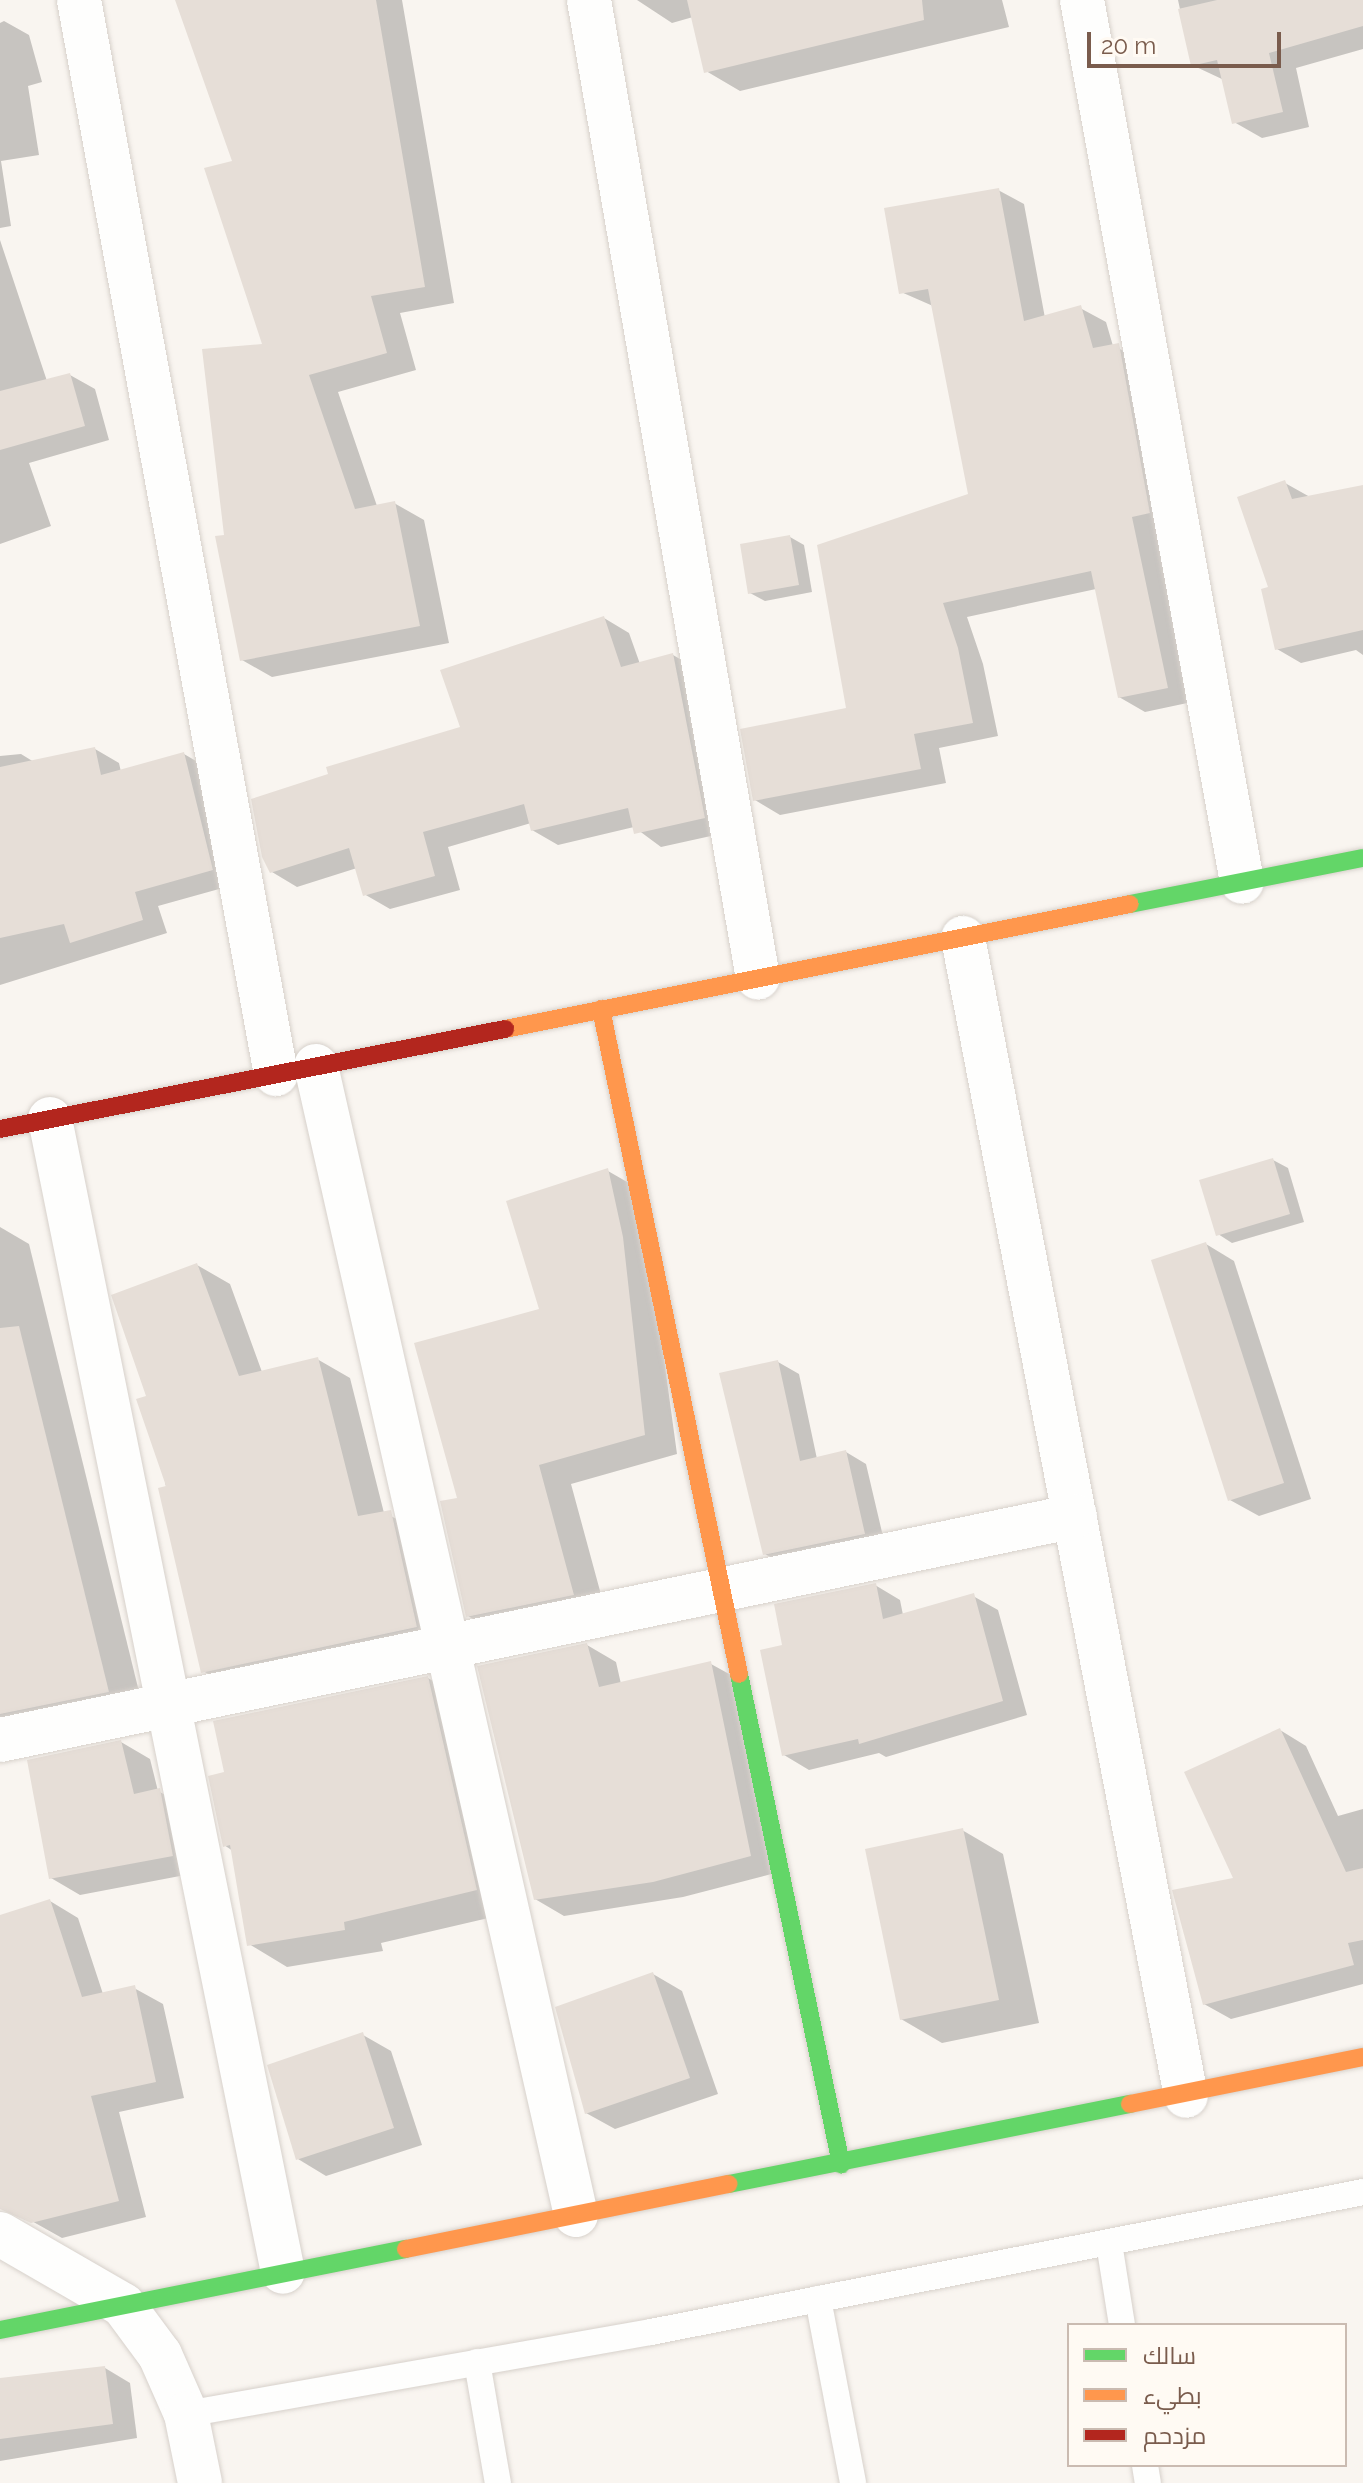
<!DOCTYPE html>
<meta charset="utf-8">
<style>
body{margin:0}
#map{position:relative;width:1363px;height:2483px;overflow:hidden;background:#f9f5f0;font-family:Raleway,Cairo,sans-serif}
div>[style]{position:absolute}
.shadow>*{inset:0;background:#0003}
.building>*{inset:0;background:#e6ded7}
.roads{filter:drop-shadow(0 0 2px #d7d1cb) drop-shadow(0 0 2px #d7d1cb)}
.lane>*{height:26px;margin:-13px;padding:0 13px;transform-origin:13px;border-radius:13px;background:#fefefd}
.street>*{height:44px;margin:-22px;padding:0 22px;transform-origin:22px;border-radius:22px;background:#fefefd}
.fast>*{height:18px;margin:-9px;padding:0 9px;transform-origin:9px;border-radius:9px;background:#63d668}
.slow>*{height:18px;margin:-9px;padding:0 9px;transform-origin:9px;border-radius:9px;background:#ff974d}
.jam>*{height:18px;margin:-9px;padding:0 9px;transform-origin:9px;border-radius:9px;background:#b3261e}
span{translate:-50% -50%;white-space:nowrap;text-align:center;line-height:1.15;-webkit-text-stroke:6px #fffaf3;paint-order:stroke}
.legend{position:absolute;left:1067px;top:2323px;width:280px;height:144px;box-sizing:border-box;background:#fffaf3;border:2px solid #cabbb1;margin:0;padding:10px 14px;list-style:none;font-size:24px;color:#7a5c4d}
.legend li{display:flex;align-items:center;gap:16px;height:40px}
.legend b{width:40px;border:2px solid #cabbb1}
.scale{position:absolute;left:1087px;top:32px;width:194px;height:36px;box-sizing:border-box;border:4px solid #7a5c4d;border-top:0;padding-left:10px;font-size:24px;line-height:28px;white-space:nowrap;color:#7a5c4d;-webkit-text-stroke:6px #fffaf3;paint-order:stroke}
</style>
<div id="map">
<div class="shadow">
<i style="clip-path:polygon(194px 0,402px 0,454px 303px,400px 313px,416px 370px,338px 392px,377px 506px,394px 503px,424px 520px,449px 643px,272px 677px,242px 660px,226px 536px,264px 345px,235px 163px)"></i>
<i style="clip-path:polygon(637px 0,1002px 0,1009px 27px,740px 91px,706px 71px,693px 17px,672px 23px)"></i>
<i style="clip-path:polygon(1178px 0,1363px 0,1363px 49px,1296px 68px,1309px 127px,1262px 138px,1234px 122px,1224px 80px,1192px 65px)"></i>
<i style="clip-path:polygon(4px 21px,29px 35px,42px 82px,28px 86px,39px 155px,1px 161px,11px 226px,0 228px,0 23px)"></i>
<i style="clip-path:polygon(998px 190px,1024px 204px,1045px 318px,1080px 308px,1106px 322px,1113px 346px,1144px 360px,1192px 702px,1145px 712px,1119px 697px,1096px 589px,967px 617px,983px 664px,998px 736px,939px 748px,946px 783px,780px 815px,755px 800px,849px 710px,971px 495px,933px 306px,901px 292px)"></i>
<i style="clip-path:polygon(0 240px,47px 381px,70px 375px,95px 389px,109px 440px,29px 463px,51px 526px,0 544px)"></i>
<i style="clip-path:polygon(1285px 483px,1310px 497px,1363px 487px,1363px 655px,1356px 650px,1301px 663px,1277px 649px,1270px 589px)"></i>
<i style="clip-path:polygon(790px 537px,804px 545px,812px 592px,765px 601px,750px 593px)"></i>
<i style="clip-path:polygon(604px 618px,629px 633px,640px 664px,673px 655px,699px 670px,729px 832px,661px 847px,634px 827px,558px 845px,532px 830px,531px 823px,448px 847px,460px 890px,390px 909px,364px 894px,357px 868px,297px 887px,272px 872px)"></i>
<i style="clip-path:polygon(95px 749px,119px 763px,121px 772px,184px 754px,208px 768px,237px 884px,158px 906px,167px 933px,0 985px,0 756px,21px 754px,34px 762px)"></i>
<i style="clip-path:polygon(1273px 1160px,1288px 1168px,1304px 1222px,1232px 1243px,1218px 1234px)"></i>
<i style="clip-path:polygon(608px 1171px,641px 1190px,677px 1454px,571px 1484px,606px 1613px,501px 1635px,468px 1616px,460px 1500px)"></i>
<i style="clip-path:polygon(0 1227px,29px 1244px,144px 1712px,0 1745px)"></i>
<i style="clip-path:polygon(1206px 1244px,1234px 1261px,1311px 1499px,1259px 1516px,1230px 1500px)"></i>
<i style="clip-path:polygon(197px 1265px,230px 1284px,262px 1372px,317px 1359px,350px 1378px,384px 1513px,423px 1531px,449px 1646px,236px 1690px,203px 1671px,148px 1397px)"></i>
<i style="clip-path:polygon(778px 1362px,799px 1374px,817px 1459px,846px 1452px,866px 1464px,885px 1545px,786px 1566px,765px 1554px)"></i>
<i style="clip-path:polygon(875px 1585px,900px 1600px,903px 1615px,973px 1596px,998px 1610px,1027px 1715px,886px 1757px,879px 1753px,809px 1770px,784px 1755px,784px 1647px)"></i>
<i style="clip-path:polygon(587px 1645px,616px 1662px,621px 1684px,711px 1664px,740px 1680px,779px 1872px,683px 1897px,564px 1916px,535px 1899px)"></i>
<i style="clip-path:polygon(428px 1678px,466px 1700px,514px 1912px,381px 1943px,383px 1951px,287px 1967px,249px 1944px,233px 1851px,224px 1845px,227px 1774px)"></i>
<i style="clip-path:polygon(1280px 1730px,1306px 1746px,1338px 1816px,1363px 1809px,1363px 1984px,1231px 2019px,1204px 2004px)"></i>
<i style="clip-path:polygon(121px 1742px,150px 1759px,158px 1791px,188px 1807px,201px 1872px,80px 1895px,51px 1878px)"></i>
<i style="clip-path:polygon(962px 1830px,1003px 1854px,1039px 2023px,942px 2043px,901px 2019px)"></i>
<i style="clip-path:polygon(50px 1901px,78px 1918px,103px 1994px,134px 1988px,163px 2004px,184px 2098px,119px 2112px,146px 2217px,62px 2238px,12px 2210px,0 2161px,0 1917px)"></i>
<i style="clip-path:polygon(653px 1974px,682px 1991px,718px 2094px,615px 2129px,586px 2113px)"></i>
<i style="clip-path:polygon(363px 2035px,391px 2051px,422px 2145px,326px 2176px,298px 2159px)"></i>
<i style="clip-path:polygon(105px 2368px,130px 2383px,137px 2438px,0 2461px,0 2380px)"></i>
</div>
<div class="building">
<i style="clip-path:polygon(175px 0,376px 0,425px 287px,371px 296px,387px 353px,309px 375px,355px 509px,395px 501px,420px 626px,240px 661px,215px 536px,224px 535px,202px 349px,262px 344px,204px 168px,232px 161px)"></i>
<i style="clip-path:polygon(687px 0,922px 0,924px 20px,704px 73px)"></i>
<i style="clip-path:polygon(1217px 0,1363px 0,1363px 26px,1269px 53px,1283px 112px,1232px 124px,1217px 60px,1191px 66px,1178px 9px)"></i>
<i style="clip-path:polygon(999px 188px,1024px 321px,1081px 305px,1093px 348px,1119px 343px,1150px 513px,1132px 517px,1168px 688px,1118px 698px,1091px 571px,943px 603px,958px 648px,973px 723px,914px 734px,921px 769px,753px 801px,740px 729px,846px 708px,817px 545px,968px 494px,928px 289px,899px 294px,884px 208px)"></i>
<i style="clip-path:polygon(70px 373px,85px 426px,0 450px,0 391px)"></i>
<i style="clip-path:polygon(1285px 480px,1292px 499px,1363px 485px,1363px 630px,1275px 650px,1261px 589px,1268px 587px,1237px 497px)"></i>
<i style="clip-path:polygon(790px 535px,799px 585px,748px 594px,740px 544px)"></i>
<i style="clip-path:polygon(604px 616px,621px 667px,673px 653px,705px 818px,634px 834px,628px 808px,531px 831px,524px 804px,423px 832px,435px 876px,363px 896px,349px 848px,270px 873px,262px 857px,251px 799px,328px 774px,326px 767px,460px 727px,440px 670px)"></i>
<i style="clip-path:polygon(95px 747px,101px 775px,184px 752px,213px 870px,135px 892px,143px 920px,70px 943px,64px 924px,0 938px,0 767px)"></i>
<i style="clip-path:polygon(1273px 1158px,1290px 1214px,1216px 1236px,1199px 1180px)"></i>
<i style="clip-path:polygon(608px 1168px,623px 1237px,645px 1435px,539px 1465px,574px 1595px,466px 1617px,440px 1501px,457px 1498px,414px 1343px,539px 1309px,506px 1201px)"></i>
<i style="clip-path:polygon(1206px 1242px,1284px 1483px,1228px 1501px,1151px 1260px)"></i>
<i style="clip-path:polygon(197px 1263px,239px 1376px,318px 1357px,358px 1516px,391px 1510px,417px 1627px,201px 1673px,158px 1488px,166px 1486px,136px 1399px,146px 1396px,111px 1295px)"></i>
<i style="clip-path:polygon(19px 1326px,109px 1692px,0 1714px,0 1328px)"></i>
<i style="clip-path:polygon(778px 1360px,800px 1461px,846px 1450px,865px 1534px,763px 1555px,719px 1373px)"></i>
<i style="clip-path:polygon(876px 1583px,883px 1619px,974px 1593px,1003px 1701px,859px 1744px,858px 1739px,782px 1756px,760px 1650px,782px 1645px,774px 1604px)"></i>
<i style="clip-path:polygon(587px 1643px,599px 1687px,711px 1661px,751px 1856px,653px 1882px,534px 1900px,477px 1666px)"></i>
<i style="clip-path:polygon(428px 1676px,477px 1890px,344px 1922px,345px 1930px,247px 1946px,230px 1845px,223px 1847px,208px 1776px,224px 1772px,213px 1721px)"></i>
<i style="clip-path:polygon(1280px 1728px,1346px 1872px,1363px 1868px,1363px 1940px,1348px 1943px,1354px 1965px,1203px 2005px,1172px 1890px,1233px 1878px,1184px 1772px)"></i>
<i style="clip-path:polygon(121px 1740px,134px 1794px,160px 1788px,173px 1856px,49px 1879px,27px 1760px)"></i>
<i style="clip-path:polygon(963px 1828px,999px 2000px,900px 2020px,865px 1849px)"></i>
<i style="clip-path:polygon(50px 1899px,82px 1997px,135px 1985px,156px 2082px,91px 2096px,119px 2201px,31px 2223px,0 2209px,0 1915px)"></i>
<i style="clip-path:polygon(653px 1972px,690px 2078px,585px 2114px,555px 2007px)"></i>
<i style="clip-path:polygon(363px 2032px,394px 2128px,296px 2160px,267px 2065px)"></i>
<i style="clip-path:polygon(105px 2366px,113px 2424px,0 2439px,0 2378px)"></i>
</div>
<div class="roads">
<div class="lane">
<i style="left:1109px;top:2243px;width:83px;rotate:81deg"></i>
<i style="left:818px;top:2299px;width:187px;rotate:79.2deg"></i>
<i style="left:477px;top:2362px;width:123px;rotate:80.2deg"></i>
<i style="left:186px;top:2414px;width:472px;rotate:-10deg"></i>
<i style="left:651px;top:2332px;width:726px;rotate:-11.12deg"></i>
<i style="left:1145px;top:2465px;width:18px;rotate:81deg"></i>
</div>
<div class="street">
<i style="left:79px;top:0;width:1092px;rotate:79.61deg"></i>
<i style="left:589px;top:0;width:992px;rotate:80.2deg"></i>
<i style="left:1082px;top:0;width:896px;rotate:79.72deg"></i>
<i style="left:963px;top:938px;width:1179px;rotate:79.1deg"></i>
<i style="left:316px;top:1066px;width:1178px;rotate:77.25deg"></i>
<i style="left:50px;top:1119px;width:1176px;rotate:78.58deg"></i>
<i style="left:0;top:1740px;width:1098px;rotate:-11.77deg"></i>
<i style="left:0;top:2234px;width:142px;rotate:30deg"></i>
<i style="left:123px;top:2305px;width:62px;rotate:53.5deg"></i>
<i style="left:160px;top:2355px;width:64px;rotate:66.2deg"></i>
<i style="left:186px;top:2414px;width:70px;rotate:78.5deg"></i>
</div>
<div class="fast">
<i style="left:1130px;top:904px;width:237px;rotate:-11.2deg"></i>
<i style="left:739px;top:1674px;width:501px;rotate:78.24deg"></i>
<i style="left:729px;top:2184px;width:409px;rotate:-11.3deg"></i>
<i style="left:0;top:2330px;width:414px;rotate:-11.3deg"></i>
</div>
<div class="slow">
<i style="left:601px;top:1009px;width:679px;rotate:78.28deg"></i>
<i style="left:505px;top:1029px;width:637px;rotate:-11.31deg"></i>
<i style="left:1130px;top:2104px;width:238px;rotate:-11.4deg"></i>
<i style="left:406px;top:2249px;width:329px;rotate:-11.4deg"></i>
</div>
<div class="jam">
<i style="left:0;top:1129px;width:515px;rotate:-11.2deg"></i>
</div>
</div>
<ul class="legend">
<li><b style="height:10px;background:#63d668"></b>سالك</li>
<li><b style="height:10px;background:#ff974d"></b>بطيء</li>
<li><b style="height:10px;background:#b3261e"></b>مزدحم</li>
</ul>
<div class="scale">20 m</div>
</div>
